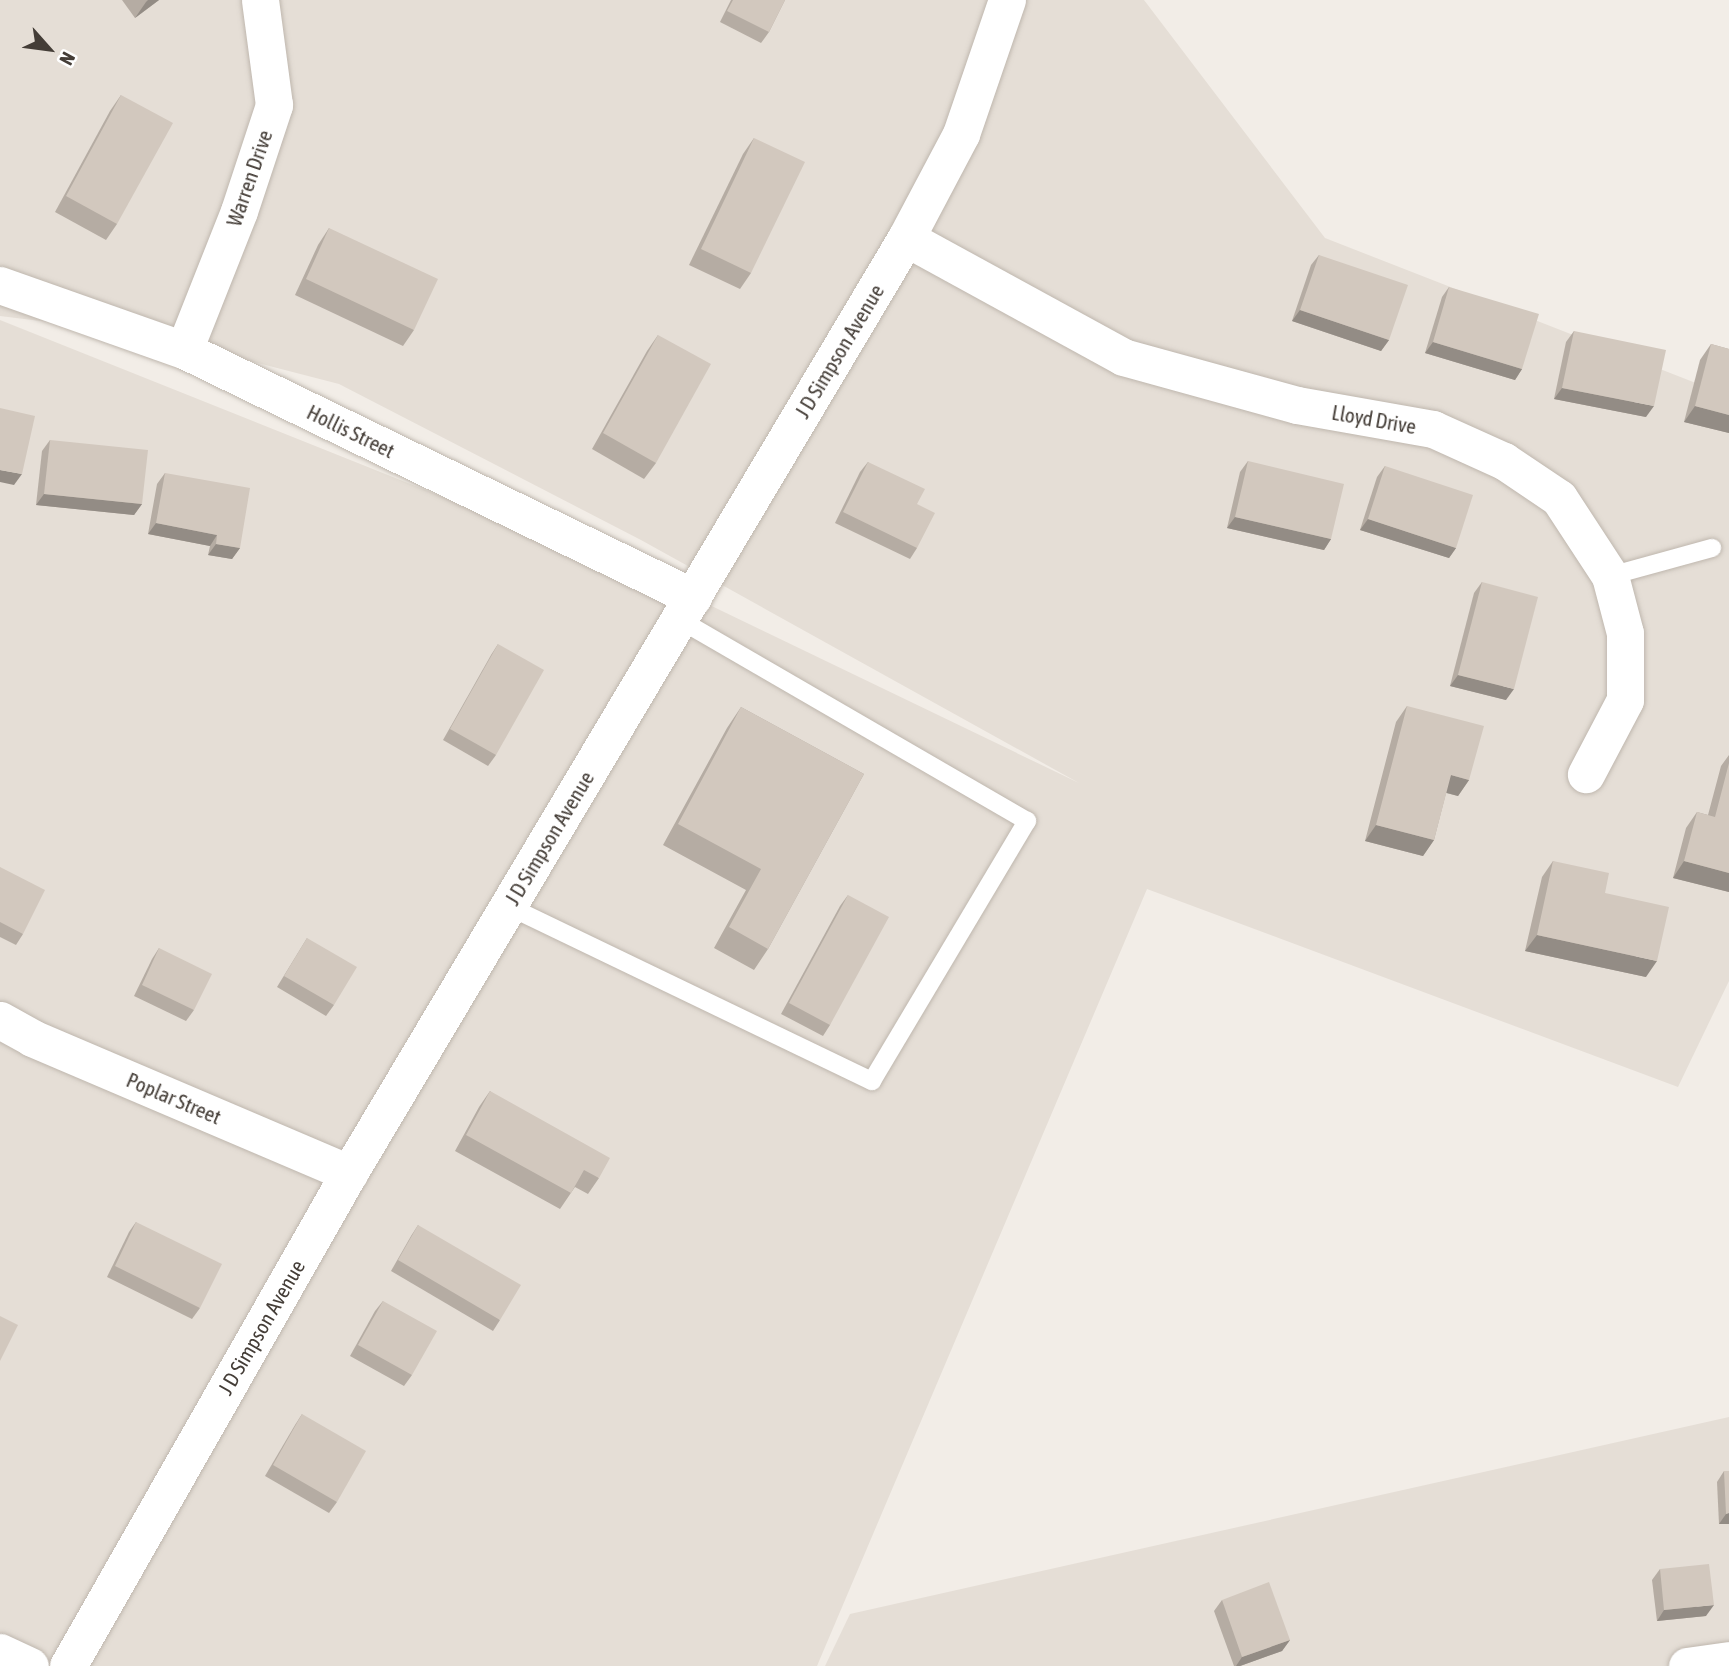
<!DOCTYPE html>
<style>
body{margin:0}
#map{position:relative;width:1729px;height:1666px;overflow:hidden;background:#f2ede7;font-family:"Asap Condensed",sans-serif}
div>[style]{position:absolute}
.residential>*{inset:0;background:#e5ded6}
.roads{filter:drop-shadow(0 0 2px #bfb7ae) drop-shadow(0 0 2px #bfb7ae)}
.service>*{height:18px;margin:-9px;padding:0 9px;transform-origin:9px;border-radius:9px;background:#fff}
.minor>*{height:37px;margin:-18.5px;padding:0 18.5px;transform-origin:18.5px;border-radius:18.5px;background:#fff}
.wall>*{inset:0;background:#b5aca3}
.shaded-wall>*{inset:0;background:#938c85}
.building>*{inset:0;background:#d2c8be}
span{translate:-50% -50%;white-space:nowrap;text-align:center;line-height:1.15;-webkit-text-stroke:7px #fff;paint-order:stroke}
.street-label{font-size:21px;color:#443d37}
.north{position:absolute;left:14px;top:14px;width:70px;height:70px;-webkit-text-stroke:5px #fff;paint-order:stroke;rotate:118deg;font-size:19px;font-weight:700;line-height:28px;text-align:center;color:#443d37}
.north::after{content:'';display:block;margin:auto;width:24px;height:32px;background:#443d37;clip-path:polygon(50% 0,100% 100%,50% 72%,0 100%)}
</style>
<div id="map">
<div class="residential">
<i style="clip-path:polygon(0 0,1144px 0,1325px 238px,1729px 396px,1729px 981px,1678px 1087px,1147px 889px,817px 1666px,0 1666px,0 320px,693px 597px,1079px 783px,641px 540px,339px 384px,145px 334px,0 316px)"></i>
<i style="clip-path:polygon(1729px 1417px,1729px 1666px,825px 1666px,850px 1614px)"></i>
</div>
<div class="roads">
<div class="service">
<i style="left:1610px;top:576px;width:106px;rotate:-15.4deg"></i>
<i style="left:508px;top:906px;width:404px;rotate:25.7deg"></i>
<i style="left:872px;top:1081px;width:303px;rotate:-59.2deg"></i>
<i style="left:1027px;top:821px;width:401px;rotate:-149.9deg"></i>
</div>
<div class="minor">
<i style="left:906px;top:238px;width:247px;rotate:28.7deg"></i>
<i style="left:1123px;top:357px;width:180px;rotate:15.4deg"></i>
<i style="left:1297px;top:405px;width:138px;rotate:10deg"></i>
<i style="left:1433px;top:429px;width:78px;rotate:24.3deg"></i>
<i style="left:1504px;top:461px;width:66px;rotate:33.9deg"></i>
<i style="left:1559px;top:498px;width:93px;rotate:56.8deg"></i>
<i style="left:1610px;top:576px;width:59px;rotate:75.3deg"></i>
<i style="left:1625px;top:633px;width:67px;rotate:90deg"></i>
<i style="left:1625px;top:700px;width:84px;rotate:117.8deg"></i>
<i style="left:0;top:285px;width:195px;rotate:19.5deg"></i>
<i style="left:184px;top:350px;width:566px;rotate:25.89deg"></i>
<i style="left:184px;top:350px;width:149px;rotate:-68.4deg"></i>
<i style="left:239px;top:211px;width:112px;rotate:-71.7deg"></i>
<i style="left:274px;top:105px;width:106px;rotate:-97.6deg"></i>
<i style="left:0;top:1020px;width:37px;rotate:29deg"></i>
<i style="left:32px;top:1038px;width:345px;rotate:23.1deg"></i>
<i style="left:0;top:1652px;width:33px;rotate:25deg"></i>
<i style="left:68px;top:1666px;width:567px;rotate:-60.32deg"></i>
<i style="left:349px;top:1173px;width:1088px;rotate:-59.22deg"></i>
<i style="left:906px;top:238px;width:118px;rotate:-62.1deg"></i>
<i style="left:961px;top:134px;width:142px;rotate:-71.1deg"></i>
<i style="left:1687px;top:1666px;width:42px;rotate:-8.1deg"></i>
</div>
</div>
<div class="wall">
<i style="clip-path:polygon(122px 0,159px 0,135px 18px)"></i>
<i style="clip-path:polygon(731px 0,785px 0,769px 32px,761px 43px,720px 22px)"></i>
<i style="clip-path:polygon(121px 95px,117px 224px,106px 240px,55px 212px,110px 111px)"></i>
<i style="clip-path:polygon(754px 138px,751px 273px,740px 289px,689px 265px,743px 154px)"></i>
<i style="clip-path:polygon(329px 228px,414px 330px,403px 346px,295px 295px,318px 245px)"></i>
<i style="clip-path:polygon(1319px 255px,1389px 340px,1381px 351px,1292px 321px,1311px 265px)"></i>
<i style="clip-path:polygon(1449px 287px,1522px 369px,1515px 380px,1425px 353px,1442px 297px)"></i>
<i style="clip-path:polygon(1574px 331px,1646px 417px,1554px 399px,1566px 342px)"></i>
<i style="clip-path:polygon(658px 335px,656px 463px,644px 479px,592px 449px,647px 351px)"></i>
<i style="clip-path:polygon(1711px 344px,1729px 349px,1729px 433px,1684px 422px,1700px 360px)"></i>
<i style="clip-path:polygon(50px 440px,142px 504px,134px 515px,36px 505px,42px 451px)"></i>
<i style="clip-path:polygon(1248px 461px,1331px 539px,1324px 550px,1227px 528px,1240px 472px)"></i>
<i style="clip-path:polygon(868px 462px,917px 504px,917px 548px,910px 559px,835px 523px,860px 472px)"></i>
<i style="clip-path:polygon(1385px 466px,1456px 548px,1449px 558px,1360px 530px,1377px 477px)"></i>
<i style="clip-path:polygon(165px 473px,240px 548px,232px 559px,208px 555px,210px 546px,148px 534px,157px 484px)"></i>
<i style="clip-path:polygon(1482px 582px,1506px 700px,1450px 686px,1474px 593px)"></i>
<i style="clip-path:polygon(498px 644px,496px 755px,488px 766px,443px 740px,491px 655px)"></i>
<i style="clip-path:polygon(1407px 706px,1469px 780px,1458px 796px,1446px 793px,1434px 840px,1423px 856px,1365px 841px,1396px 722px)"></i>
<i style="clip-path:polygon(741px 707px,864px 774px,768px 949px,754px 970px,714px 948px,746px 890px,663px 845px,727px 728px)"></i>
<i style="clip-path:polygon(1729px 755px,1729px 892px,1673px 878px,1686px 828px,1697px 812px,1708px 815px,1721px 766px)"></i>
<i style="clip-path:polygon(1553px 861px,1605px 893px,1646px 977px,1525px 951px,1542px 877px)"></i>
<i style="clip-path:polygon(0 867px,23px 934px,16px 945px,0 937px)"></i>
<i style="clip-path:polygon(848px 895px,830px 1025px,823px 1036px,781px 1014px,840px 906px)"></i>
<i style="clip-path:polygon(307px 938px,334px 1005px,326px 1016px,277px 987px)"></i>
<i style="clip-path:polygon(159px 948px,194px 1010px,186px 1021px,134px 996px,152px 959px)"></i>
<i style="clip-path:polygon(490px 1091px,599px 1178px,588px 1194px,575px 1187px,560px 1209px,455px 1151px,479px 1107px)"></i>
<i style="clip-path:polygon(136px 1222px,200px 1308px,192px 1319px,107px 1277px,129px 1232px)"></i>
<i style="clip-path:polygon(418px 1225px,500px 1320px,493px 1331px,391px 1271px,411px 1236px)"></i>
<i style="clip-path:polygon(383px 1301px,412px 1375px,404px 1386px,350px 1356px,375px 1311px)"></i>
<i style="clip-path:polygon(302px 1414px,337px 1502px,329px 1513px,265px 1476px,295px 1425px)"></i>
<i style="clip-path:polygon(1724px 1471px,1729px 1471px,1729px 1524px,1719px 1524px,1717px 1482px)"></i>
<i style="clip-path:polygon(1660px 1569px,1706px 1616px,1657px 1621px,1652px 1580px)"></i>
<i style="clip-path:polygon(1222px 1600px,1290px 1640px,1282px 1651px,1240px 1666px,1234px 1666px,1214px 1611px)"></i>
</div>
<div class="shaded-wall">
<i style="clip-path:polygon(148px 0,159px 0,135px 18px,146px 2px)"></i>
<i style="clip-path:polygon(1300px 310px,1389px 340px,1381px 351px,1292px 321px)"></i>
<i style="clip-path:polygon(1433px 342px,1522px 369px,1515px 380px,1425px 353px)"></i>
<i style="clip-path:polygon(1562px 388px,1654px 406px,1646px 417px,1554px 399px)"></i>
<i style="clip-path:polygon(1695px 406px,1729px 415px,1729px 433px,1684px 422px)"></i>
<i style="clip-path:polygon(0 470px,22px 474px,14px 485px,0 482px)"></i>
<i style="clip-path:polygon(44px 494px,142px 504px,134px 515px,36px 505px)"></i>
<i style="clip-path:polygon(1235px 517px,1331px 539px,1324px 550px,1227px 528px)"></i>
<i style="clip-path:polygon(1368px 519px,1456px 548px,1449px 558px,1360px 530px)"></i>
<i style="clip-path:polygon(156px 523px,217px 535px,210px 546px,148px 534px)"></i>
<i style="clip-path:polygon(216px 544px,240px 548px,232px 559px,208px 555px)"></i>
<i style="clip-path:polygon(1458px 675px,1514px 689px,1506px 700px,1450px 686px)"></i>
<i style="clip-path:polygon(1451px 775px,1469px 780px,1458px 796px,1440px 791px)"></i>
<i style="clip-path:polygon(1376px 825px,1434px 840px,1423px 856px,1365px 841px)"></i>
<i style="clip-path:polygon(1684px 861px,1729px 873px,1729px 892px,1673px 878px)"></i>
<i style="clip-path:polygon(1537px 935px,1657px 961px,1646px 977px,1525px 951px)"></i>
<i style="clip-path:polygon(1729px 1513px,1729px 1524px,1719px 1524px,1726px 1514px)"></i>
<i style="clip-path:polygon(1714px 1605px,1706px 1616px,1657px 1621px,1664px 1610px)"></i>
<i style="clip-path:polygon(1290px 1640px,1282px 1651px,1240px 1666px,1236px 1666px,1242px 1657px)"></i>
</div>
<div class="building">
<i style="clip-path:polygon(733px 0,785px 0,769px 32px,727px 11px)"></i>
<i style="clip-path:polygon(121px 95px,173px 123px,117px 224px,66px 196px)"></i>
<i style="clip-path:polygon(754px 138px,805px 162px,751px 273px,701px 249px)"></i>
<i style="clip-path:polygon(329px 228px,438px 279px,414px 330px,306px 279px)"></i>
<i style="clip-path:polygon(1319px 255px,1408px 285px,1389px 340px,1300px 310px)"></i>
<i style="clip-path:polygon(1449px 287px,1539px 314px,1522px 369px,1433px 342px)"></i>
<i style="clip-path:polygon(1574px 331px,1666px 350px,1654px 406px,1562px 388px)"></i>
<i style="clip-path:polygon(658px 335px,711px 364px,656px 463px,603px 433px)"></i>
<i style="clip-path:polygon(1711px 344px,1729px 349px,1729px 415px,1695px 406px)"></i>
<i style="clip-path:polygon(0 408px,35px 416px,22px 474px,0 470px)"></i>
<i style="clip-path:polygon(50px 440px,148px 450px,142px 504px,44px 494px)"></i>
<i style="clip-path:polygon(1248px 461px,1344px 484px,1331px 539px,1235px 517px)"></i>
<i style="clip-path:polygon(868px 462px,925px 489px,917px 504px,935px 513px,917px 548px,843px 512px)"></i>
<i style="clip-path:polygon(1385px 466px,1473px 495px,1456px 548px,1368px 519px)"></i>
<i style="clip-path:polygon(165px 473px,250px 488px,240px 548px,216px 544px,217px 535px,156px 523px)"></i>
<i style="clip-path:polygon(1482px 582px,1538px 597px,1514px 689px,1458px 675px)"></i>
<i style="clip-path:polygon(498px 644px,544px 670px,496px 755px,450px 729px)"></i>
<i style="clip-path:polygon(1407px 706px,1484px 726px,1469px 780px,1451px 775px,1434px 840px,1376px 825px)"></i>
<i style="clip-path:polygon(741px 707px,864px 774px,768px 949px,729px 927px,761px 869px,678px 824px)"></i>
<i style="clip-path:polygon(1729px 763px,1729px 873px,1684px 861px,1697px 812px,1715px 817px)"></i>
<i style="clip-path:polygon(1553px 861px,1609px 873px,1605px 893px,1669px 907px,1657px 961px,1537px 935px)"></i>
<i style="clip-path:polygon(0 867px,45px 890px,23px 934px,0 922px)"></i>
<i style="clip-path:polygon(848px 895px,889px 917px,830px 1025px,789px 1003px)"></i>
<i style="clip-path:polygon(307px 938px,357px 967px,334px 1005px,284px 976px)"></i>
<i style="clip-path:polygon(159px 948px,212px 974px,194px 1010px,142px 985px)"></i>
<i style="clip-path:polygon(490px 1091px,610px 1158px,599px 1178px,584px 1170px,571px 1193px,466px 1135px)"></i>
<i style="clip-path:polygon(136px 1222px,222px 1264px,200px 1308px,115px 1266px)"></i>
<i style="clip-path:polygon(418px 1225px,521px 1285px,500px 1320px,398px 1260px)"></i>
<i style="clip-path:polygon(383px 1301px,437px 1331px,412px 1375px,358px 1345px)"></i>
<i style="clip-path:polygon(0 1316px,18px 1325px,0 1361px)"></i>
<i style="clip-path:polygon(302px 1414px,366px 1451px,337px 1502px,273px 1465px)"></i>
<i style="clip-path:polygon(1724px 1471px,1729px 1471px,1729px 1513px,1726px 1514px)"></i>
<i style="clip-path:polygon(1709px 1564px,1714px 1605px,1664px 1610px,1660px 1569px)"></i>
<i style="clip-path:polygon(1269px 1582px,1290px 1640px,1242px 1657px,1222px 1600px)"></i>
</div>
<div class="street-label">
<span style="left:249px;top:178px;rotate:-71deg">Warren Drive</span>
<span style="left:839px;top:351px;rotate:-59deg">J D Simpson Avenue</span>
<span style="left:1374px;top:419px;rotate:10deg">Lloyd Drive</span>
<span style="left:351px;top:431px;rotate:26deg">Hollis Street</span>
<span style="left:549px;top:838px;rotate:-59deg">J D Simpson Avenue</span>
<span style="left:174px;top:1098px;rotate:23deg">Poplar Street</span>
<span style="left:261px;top:1327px;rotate:-60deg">J D Simpson Avenue</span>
</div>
<div class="north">N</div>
</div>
